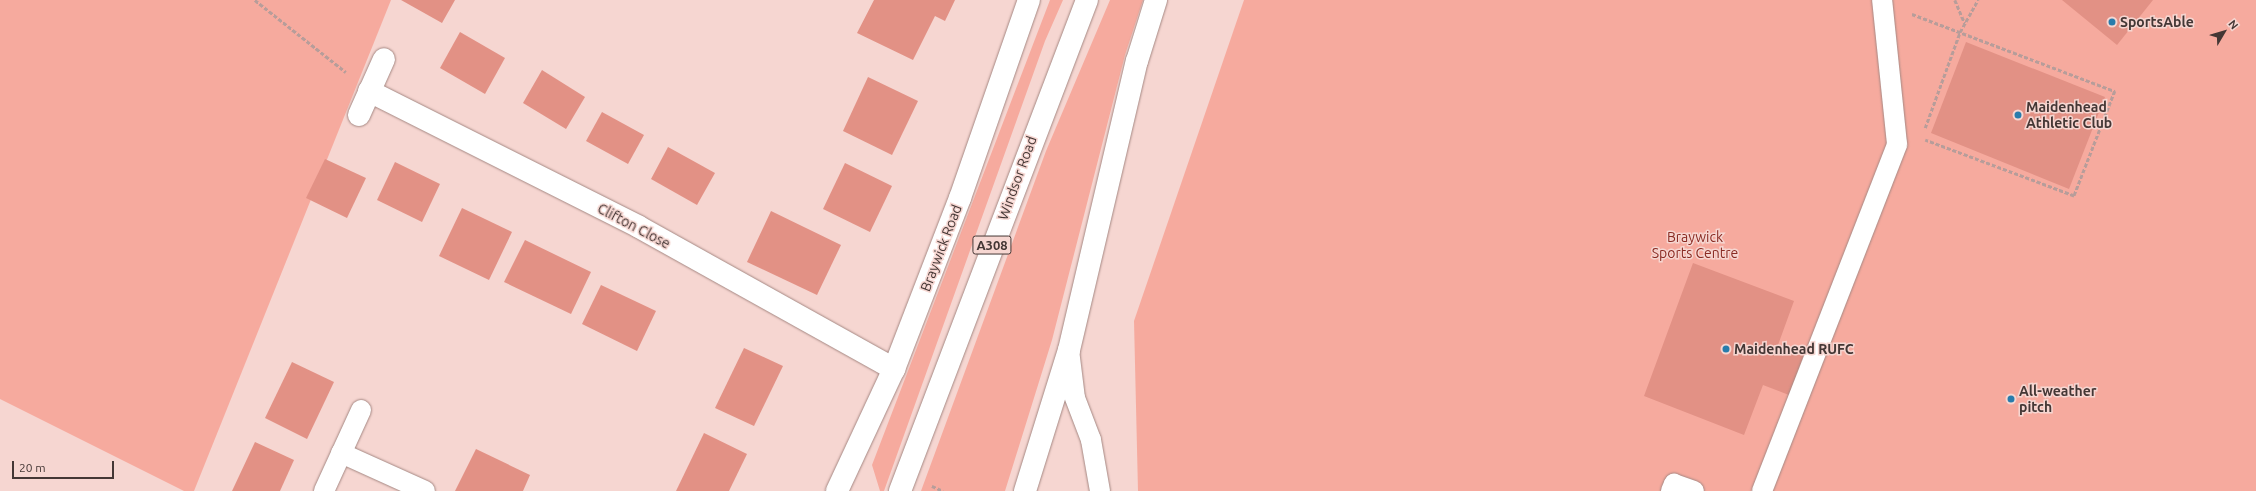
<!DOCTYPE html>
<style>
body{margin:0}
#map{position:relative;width:2256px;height:491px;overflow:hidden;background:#f6d6d1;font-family:Ubuntu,sans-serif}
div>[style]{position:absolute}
.green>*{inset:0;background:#f6aa9e}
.building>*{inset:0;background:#e29185}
.path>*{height:2.5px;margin-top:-1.25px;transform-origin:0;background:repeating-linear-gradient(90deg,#b79d9a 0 4px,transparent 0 6px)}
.roads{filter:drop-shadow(0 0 1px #a58883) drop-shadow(0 0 1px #a58883)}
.lane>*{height:20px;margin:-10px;padding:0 10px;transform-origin:10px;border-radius:10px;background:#fff}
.street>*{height:22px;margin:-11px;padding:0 11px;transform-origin:11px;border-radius:11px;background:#fff}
.primary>*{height:22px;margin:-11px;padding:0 11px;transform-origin:11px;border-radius:11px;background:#fff}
.dots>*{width:11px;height:11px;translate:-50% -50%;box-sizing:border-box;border:2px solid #f6d6d1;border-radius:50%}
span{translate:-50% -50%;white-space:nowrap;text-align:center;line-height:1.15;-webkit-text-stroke:3px #f6d6d1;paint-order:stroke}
.shield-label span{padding:1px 3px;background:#f6d6d1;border:1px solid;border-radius:3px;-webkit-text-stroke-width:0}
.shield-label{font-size:13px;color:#443735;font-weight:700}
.poi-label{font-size:14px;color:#443735;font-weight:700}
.left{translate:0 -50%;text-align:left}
.street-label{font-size:14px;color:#443735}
.park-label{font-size:14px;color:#892a22}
.north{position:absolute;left:2204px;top:12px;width:40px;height:40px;-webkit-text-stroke:3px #f6d6d1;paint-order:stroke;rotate:52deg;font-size:11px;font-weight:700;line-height:16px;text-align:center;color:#443735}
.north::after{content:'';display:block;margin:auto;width:14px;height:18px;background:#443735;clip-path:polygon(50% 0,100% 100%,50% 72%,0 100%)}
.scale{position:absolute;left:12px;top:461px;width:102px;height:18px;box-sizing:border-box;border:2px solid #443735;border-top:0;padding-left:5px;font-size:12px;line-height:14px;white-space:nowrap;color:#443735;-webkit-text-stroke:3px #f6d6d1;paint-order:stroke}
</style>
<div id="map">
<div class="green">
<i style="clip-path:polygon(0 0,391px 0,194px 491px,184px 491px,0 399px)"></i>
<i style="clip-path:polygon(1050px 0,1063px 0,1045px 41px,884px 491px,880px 491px,872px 465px)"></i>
<i style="clip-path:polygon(1110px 0,1143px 0,1125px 55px,1052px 340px,1005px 491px,921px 491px,1046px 151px)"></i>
<i style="clip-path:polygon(1244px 0,2256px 0,2256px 491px,1138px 491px,1134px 321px)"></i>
</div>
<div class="building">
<i style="clip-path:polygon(401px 0,455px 0,442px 23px)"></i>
<i style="clip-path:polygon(874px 0,955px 0,945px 21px,935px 16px,913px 60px,857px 33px)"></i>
<i style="clip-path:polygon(2062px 0,2153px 0,2117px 45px)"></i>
<i style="clip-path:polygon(460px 32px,505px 58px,485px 94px,440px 68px)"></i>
<i style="clip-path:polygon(1966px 42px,2105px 97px,2069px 189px,1931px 133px)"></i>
<i style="clip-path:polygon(542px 70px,585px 97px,566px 129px,523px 103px)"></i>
<i style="clip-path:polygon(868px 77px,918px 101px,892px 155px,843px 131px)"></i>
<i style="clip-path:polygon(602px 112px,644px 135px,628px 164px,586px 141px)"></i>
<i style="clip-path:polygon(668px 147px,715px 173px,697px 205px,651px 179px)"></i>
<i style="clip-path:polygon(325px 159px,366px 178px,347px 218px,306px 198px)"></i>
<i style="clip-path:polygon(395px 162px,440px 184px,422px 222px,377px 200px)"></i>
<i style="clip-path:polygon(845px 163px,892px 186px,870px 232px,823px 209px)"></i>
<i style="clip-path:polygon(462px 208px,512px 232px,489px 280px,439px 256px)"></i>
<i style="clip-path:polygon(771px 211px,841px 245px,817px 295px,747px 262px)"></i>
<i style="clip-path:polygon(525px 240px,591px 272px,571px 314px,504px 282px)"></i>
<i style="clip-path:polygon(1693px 263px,1794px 301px,1778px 345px,1804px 354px,1789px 395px,1763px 385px,1744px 435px,1644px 396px)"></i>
<i style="clip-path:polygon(601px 285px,656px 311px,637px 351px,582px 324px)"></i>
<i style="clip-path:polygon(744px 348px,783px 366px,754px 426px,715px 408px)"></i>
<i style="clip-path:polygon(292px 362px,334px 382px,307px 439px,265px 418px)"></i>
<i style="clip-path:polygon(704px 433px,747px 454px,729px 491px,676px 491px)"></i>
<i style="clip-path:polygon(255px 442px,294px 460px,280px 491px,232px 491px)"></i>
<i style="clip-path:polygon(476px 449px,530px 475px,523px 491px,455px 491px)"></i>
</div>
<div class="path">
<i style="left:255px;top:0;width:116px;rotate:38.4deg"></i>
<i style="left:1955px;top:0;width:25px;rotate:67deg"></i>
<i style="left:1912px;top:14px;width:217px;rotate:20.8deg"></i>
<i style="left:2115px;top:91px;width:113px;rotate:111.3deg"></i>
<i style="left:2074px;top:196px;width:159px;rotate:-159.4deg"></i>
<i style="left:1925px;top:128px;width:102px;rotate:-70deg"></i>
<i style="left:1960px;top:32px;width:37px;rotate:-61deg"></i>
<i style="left:932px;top:486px;width:12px;rotate:24deg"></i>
</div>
<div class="roads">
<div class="lane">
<i style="left:1069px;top:350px;width:48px;rotate:82.9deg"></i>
<i style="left:1075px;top:398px;width:45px;rotate:69.1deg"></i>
<i style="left:1091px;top:440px;width:52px;rotate:80deg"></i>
<i style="left:341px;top:453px;width:92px;rotate:24.3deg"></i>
<i style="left:324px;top:491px;width:89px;rotate:-65.4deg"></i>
<i style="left:1671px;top:491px;width:8px;rotate:-67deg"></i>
<i style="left:1674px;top:484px;width:21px;rotate:19deg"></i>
<i style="left:1762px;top:491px;width:372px;rotate:-68.7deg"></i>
<i style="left:1897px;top:144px;width:145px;rotate:-95.9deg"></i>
</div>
<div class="street">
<i style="left:369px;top:91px;width:302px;rotate:26.7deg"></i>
<i style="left:639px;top:227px;width:292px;rotate:29.1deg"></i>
<i style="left:359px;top:115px;width:61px;rotate:-65.9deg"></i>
<i style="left:837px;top:491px;width:135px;rotate:-65deg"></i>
<i style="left:894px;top:369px;width:183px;rotate:-68.9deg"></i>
<i style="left:960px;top:198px;width:210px;rotate:-70.8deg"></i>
</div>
<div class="primary">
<i style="left:900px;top:491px;width:525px;rotate:-69.15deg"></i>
<i style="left:1025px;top:491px;width:148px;rotate:-72.7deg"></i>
<i style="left:1069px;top:350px;width:297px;rotate:-76.8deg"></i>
<i style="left:1137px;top:61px;width:64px;rotate:-72.7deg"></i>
</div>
</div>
<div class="dots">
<i style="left:2112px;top:22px;background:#287cac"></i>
<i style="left:2018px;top:115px;background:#287cac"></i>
<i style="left:1726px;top:349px;background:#287cac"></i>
<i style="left:2011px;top:399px;background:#287cac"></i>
</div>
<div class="shield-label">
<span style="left:992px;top:245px">A308</span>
</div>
<div class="poi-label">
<span class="left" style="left:2120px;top:22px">SportsAble</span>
<span class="left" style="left:2026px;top:115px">Maidenhead<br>Athletic Club</span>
<span class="left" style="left:1734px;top:349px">Maidenhead RUFC</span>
<span class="left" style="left:2019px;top:399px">All-weather<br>pitch</span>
</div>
<div class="street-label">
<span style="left:1017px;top:178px;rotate:-70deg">Windsor Road</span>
<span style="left:634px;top:226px;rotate:28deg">Clifton Close</span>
<span style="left:941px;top:248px;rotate:-69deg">Braywick Road</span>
</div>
<div class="park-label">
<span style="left:1695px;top:245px">Braywick<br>Sports Centre</span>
</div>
<div class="north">N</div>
<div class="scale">20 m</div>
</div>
